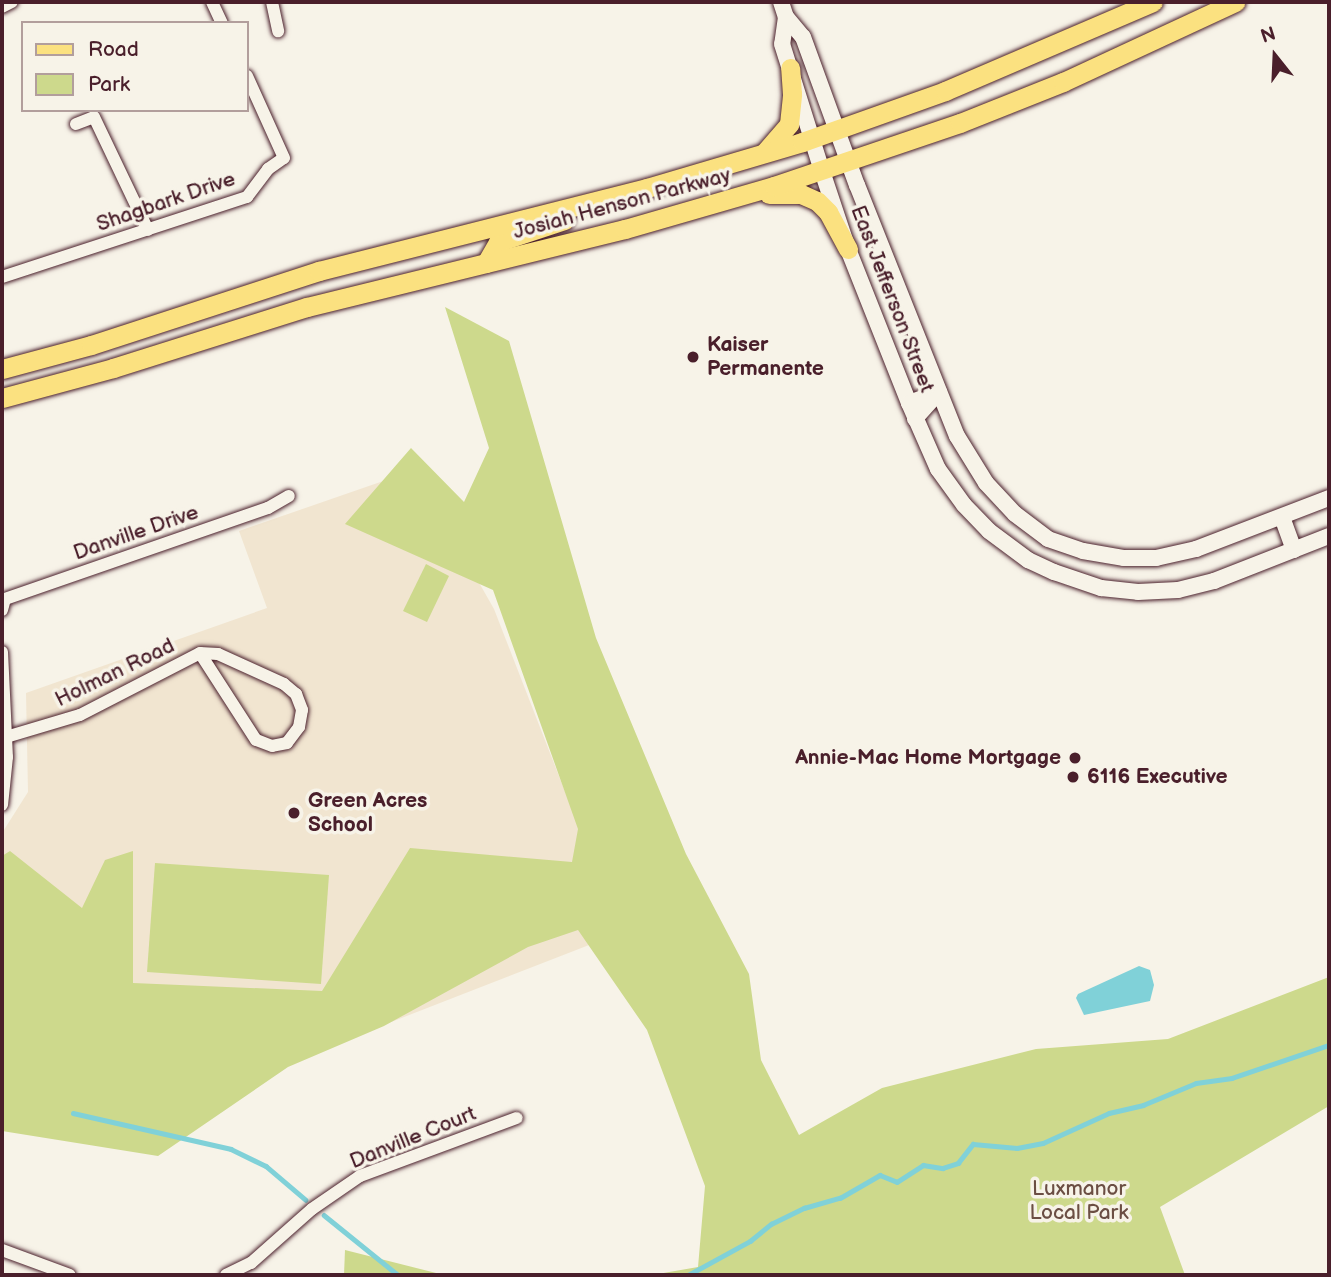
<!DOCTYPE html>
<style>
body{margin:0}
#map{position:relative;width:1331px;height:1277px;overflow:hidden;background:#f7f3e8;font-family:"Balsamiq Sans",sans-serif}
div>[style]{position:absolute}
.built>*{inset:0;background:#f1e5d0}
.green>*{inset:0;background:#cdd98c}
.water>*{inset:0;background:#80d1d8}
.stream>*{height:4.5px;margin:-2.25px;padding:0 2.25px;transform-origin:2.25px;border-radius:2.25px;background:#80d1d8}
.roads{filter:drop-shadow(0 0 2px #4a1f2b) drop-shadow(0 0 2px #4a1f2b)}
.minor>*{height:12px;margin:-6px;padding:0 6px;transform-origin:6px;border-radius:6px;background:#f7f3e8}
.tertiary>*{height:16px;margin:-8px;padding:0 8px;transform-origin:8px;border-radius:8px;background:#f7f3e8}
.primary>*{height:19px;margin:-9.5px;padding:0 9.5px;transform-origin:9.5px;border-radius:9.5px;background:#fbe180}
.dots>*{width:19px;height:19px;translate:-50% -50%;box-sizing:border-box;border:4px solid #f7f3e8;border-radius:50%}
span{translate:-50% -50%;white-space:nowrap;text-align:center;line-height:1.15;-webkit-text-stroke:7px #f7f3e8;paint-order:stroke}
.street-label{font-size:21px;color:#4a1f2b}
.poi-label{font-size:21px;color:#4a1f2b;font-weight:700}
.left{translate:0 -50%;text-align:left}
.right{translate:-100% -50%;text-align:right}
.park-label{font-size:21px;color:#6b4e43}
.frame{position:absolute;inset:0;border:4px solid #4a1f2b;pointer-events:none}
.legend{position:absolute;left:21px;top:21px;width:228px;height:91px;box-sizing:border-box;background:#f7f3e8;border:2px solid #b29e9c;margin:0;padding:9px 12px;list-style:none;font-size:21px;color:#4a1f2b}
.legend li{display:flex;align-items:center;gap:14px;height:35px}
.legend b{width:35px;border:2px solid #b29e9c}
.north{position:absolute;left:1240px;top:21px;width:70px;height:70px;-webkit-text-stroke:5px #f7f3e8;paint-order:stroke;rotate:342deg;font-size:19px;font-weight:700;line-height:28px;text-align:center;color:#4a1f2b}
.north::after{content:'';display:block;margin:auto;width:24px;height:32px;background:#4a1f2b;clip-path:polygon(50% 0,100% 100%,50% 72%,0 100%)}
</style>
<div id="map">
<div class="built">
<i style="clip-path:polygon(415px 470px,494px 609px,620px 933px,129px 1124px,2px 1077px,2px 833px,28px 792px,26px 693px,267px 608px,239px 531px)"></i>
</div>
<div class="green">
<i style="clip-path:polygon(445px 307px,509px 341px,596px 638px,686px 854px,749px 974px,761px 1060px,799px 1135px,882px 1088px,1036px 1049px,1168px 1039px,1329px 977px,1329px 1106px,1160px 1207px,1185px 1275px,652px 1275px,698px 1267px,705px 1186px,647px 1030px,578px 930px,528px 947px,384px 1026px,288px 1067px,158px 1156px,2px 1131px,2px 856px,10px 851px,82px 908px,105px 860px,133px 851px,133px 983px,322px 991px,410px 848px,572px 862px,578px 829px,493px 590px,345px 524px,411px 448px,464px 502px,489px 448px)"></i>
<i style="clip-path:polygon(426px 564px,449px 576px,427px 622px,403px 611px)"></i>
<i style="clip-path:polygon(155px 863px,329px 875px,321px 984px,147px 972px)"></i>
<i style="clip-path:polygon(345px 1250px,444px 1275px,344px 1275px)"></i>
</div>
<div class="water">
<i style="clip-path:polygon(1139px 966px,1150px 970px,1154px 985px,1150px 1001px,1084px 1015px,1076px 998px,1078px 994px)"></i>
</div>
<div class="stream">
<i style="left:73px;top:1113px;width:162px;rotate:12.8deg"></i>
<i style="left:231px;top:1149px;width:39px;rotate:26deg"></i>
<i style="left:266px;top:1166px;width:52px;rotate:40.4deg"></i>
<i style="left:324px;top:1215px;width:95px;rotate:39deg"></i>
<i style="left:688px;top:1275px;width:71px;rotate:-28.7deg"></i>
<i style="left:750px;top:1241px;width:27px;rotate:-39deg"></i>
<i style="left:771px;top:1224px;width:37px;rotate:-26deg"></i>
<i style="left:804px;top:1208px;width:37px;rotate:-16deg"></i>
<i style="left:840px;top:1198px;width:46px;rotate:-29.9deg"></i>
<i style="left:880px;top:1175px;width:18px;rotate:22deg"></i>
<i style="left:897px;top:1182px;width:31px;rotate:-33deg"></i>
<i style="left:923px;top:1165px;width:20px;rotate:9deg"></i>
<i style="left:943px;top:1168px;width:16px;rotate:-18deg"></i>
<i style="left:958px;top:1163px;width:24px;rotate:-52deg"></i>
<i style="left:973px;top:1144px;width:44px;rotate:5.2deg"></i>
<i style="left:1017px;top:1148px;width:26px;rotate:-11deg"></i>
<i style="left:1043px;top:1143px;width:72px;rotate:-24.4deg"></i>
<i style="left:1109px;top:1113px;width:35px;rotate:-13deg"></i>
<i style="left:1143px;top:1105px;width:57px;rotate:-22.5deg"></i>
<i style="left:1196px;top:1083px;width:36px;rotate:-8deg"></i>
<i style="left:1232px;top:1078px;width:102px;rotate:-18.8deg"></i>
</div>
<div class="roads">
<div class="minor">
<i style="left:212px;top:2px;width:23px;rotate:65deg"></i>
<i style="left:272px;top:2px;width:30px;rotate:78deg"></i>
<i style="left:2px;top:7px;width:11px;rotate:-27deg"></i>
<i style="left:76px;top:124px;width:19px;rotate:-21deg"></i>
<i style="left:94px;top:117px;width:125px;rotate:64.5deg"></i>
<i style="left:2px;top:277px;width:258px;rotate:-18.1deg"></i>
<i style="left:247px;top:197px;width:35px;rotate:-53deg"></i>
<i style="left:268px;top:169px;width:19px;rotate:-35deg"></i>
<i style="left:284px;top:158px;width:90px;rotate:-114.3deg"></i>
<i style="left:2px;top:610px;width:11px;rotate:-75deg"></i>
<i style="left:5px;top:599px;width:278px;rotate:-19.1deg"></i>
<i style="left:268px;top:508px;width:24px;rotate:-30deg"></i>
<i style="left:2px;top:652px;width:105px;rotate:87.3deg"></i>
<i style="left:7px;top:757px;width:48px;rotate:95.9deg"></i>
<i style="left:6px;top:737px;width:77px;rotate:-16.6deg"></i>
<i style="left:80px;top:715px;width:135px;rotate:-27.3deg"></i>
<i style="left:200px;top:653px;width:18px;rotate:3deg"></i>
<i style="left:218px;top:654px;width:72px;rotate:24.4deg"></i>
<i style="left:284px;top:684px;width:16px;rotate:40deg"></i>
<i style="left:296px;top:694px;width:17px;rotate:69deg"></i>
<i style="left:302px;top:710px;width:17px;rotate:100deg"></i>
<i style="left:299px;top:727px;width:20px;rotate:127deg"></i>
<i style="left:287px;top:743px;width:15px;rotate:169deg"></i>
<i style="left:272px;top:746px;width:17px;rotate:-159deg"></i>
<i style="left:256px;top:740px;width:103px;rotate:-122.8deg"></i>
<i style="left:2px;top:1250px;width:72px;rotate:20.2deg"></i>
<i style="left:226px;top:1275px;width:28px;rotate:-26deg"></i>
<i style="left:251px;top:1263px;width:81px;rotate:-41.5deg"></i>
<i style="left:312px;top:1209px;width:58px;rotate:-34.5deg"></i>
<i style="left:360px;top:1176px;width:167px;rotate:-20.3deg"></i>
</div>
<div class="tertiary">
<i style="left:781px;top:2px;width:16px;rotate:72deg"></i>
<i style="left:786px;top:17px;width:26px;rotate:50deg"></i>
<i style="left:803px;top:37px;width:158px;rotate:70deg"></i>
<i style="left:857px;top:185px;width:270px;rotate:68.3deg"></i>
<i style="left:957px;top:436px;width:55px;rotate:58.3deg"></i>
<i style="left:986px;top:483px;width:42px;rotate:46.9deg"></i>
<i style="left:1015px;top:514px;width:41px;rotate:37.1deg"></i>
<i style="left:1048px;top:539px;width:37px;rotate:19deg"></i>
<i style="left:1083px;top:551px;width:42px;rotate:9.7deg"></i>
<i style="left:1124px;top:558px;width:32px"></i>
<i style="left:1156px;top:558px;width:41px;rotate:-12.7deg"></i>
<i style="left:1196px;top:549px;width:142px;rotate:-21deg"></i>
<i style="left:786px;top:17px;width:27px;rotate:98deg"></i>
<i style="left:782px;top:44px;width:133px;rotate:72.5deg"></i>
<i style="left:822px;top:171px;width:82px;rotate:71.6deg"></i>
<i style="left:848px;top:249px;width:166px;rotate:68.4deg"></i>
<i style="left:909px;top:403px;width:72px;rotate:66.3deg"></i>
<i style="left:938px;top:469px;width:44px;rotate:54.2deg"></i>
<i style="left:964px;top:505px;width:36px;rotate:46deg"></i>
<i style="left:989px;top:531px;width:49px;rotate:36.6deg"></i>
<i style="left:1028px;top:560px;width:29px;rotate:25deg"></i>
<i style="left:1054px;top:572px;width:50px;rotate:18.8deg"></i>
<i style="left:1101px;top:588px;width:37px;rotate:6deg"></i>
<i style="left:1138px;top:592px;width:40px;rotate:-2.9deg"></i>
<i style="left:1178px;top:590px;width:37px;rotate:-14deg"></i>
<i style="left:1214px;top:581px;width:123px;rotate:-21.4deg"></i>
<i style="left:909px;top:403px;width:32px;rotate:-20deg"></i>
<i style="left:939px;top:392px;width:36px;rotate:132deg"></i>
<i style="left:1282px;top:517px;width:35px;rotate:70deg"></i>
</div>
<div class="primary">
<i style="left:765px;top:152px;width:37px;rotate:-49deg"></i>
<i style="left:789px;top:124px;width:30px;rotate:-84deg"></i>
<i style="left:792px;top:94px;width:26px;rotate:-94deg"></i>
<i style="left:769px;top:194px;width:32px"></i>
<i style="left:801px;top:194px;width:17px;rotate:24deg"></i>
<i style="left:817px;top:201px;width:16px;rotate:45deg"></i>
<i style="left:828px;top:212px;width:42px;rotate:61.6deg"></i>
<i style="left:486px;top:263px;width:24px;rotate:-60deg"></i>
<i style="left:498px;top:242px;width:70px;rotate:-18.4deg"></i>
<i style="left:2px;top:369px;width:92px;rotate:-15.1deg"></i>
<i style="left:91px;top:345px;width:240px;rotate:-18deg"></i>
<i style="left:319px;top:271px;width:338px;rotate:-14.2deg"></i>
<i style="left:647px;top:188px;width:162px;rotate:-16.5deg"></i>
<i style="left:802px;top:142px;width:152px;rotate:-19.6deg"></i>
<i style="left:945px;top:91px;width:226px;rotate:-23.2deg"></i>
<i style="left:2px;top:398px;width:115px;rotate:-15.1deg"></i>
<i style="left:113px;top:368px;width:203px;rotate:-17.5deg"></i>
<i style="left:307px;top:307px;width:327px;rotate:-13.8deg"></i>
<i style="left:625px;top:229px;width:155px;rotate:-16.1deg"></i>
<i style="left:774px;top:186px;width:196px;rotate:-18.7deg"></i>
<i style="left:960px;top:123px;width:111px;rotate:-21.7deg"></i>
<i style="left:1063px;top:82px;width:190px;rotate:-24.9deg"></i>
</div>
</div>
<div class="dots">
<i style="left:693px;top:357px;background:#4a1f2b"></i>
<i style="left:1075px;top:758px;background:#4a1f2b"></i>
<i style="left:1073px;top:777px;background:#4a1f2b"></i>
<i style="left:294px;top:813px;background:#4a1f2b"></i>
</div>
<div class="street-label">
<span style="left:166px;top:202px;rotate:-19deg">Shagbark Drive</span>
<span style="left:622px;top:204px;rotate:-15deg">Josiah Henson Parkway</span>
<span style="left:892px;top:299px;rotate:69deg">East Jefferson Street</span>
<span style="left:136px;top:533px;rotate:-19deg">Danville Drive</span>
<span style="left:115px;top:673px;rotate:-26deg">Holman Road</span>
<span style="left:413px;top:1138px;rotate:-22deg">Danville Court</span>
</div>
<div class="poi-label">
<span class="left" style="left:707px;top:357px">Kaiser<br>Permanente</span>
<span class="right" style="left:1061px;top:758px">Annie-Mac Home Mortgage</span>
<span class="left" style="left:1087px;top:777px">6116 Executive</span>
<span class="left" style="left:308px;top:813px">Green Acres<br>School</span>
</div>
<div class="park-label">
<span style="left:1079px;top:1201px">Luxmanor<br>Local Park</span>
</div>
<div class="frame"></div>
<ul class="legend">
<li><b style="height:9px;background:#fbe180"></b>Road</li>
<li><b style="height:19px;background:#cdd98c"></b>Park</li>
</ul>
<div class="north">N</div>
</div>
